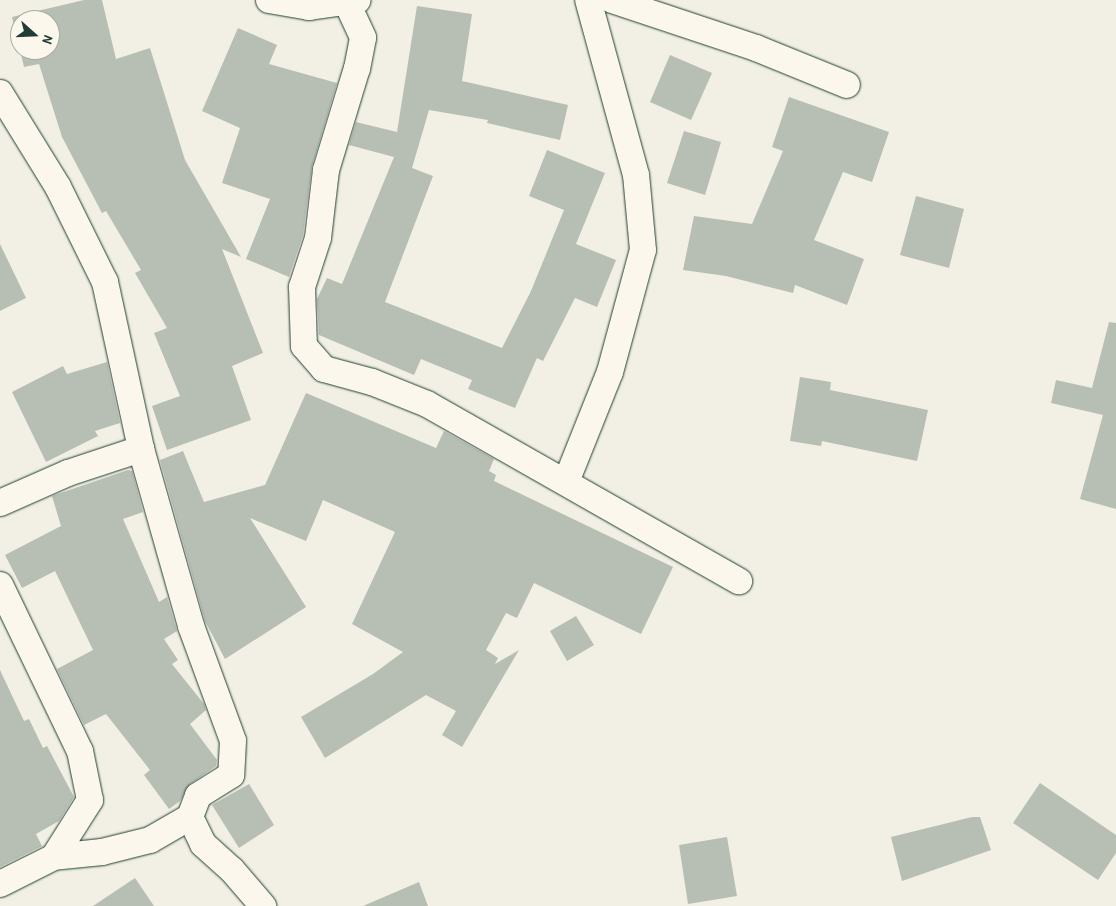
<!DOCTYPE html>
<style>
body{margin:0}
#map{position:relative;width:1116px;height:906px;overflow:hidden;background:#f2f0e5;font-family:"Patrick Hand",sans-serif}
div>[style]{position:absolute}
.building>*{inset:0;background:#b7beb3}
.roads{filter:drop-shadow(0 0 1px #1f3d34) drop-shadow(0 0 1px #1f3d34)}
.street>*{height:26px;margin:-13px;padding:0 13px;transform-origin:13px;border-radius:13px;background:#fbf7ec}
span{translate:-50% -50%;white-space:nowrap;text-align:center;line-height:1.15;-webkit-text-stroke:4px #fbf7ec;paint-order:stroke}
.north{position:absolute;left:10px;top:10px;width:50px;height:50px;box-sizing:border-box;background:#fbf7ec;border:1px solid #a3ada2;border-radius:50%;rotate:110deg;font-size:14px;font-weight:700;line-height:20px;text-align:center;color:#1f3d34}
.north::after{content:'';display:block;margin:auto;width:18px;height:22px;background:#1f3d34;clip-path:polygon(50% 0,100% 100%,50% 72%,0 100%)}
</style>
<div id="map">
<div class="building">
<i style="clip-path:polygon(evenodd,84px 0,102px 0,116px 59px,150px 48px,185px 160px,241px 257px,222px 249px,263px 353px,232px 366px,251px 420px,167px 450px,152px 406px,180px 396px,154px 333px,167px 328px,135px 273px,141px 270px,106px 211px,102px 213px,62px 137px,39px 64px,24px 67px,12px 17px,84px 0,20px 20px,50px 20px,50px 50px,20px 50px,20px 20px)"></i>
<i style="clip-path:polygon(417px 6px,472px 14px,462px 81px,568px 105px,560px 140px,487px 123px,488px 120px,429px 110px,412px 168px,433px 176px,385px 302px,502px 348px,531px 291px,564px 210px,529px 196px,547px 150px,605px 173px,576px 244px,616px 260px,597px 307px,575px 298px,543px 361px,537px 358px,515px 408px,468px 389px,472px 380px,421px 359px,414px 375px,319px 335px,317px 299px,327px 278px,342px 284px,394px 157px,349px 145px,356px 122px,397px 132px)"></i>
<i style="clip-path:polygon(238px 28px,277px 45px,269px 64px,337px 83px,312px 166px,303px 235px,289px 277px,246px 259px,270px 199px,222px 183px,240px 128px,202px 111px)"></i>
<i style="clip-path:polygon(670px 55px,712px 73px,691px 120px,650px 102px)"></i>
<i style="clip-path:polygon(789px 97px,889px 132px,872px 182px,843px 172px,814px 240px,864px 259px,847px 305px,795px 285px,793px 293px,726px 276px,683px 270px,694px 216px,752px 224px,783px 151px,772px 147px)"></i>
<i style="clip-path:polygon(684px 131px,721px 142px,705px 195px,667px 183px)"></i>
<i style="clip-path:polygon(916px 196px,964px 209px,949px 268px,900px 255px)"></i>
<i style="clip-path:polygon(0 244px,26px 298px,0 311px)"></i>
<i style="clip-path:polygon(1109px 322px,1116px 323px,1116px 509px,1080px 499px,1103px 415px,1051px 403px,1056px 380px,1092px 388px)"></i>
<i style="clip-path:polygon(107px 362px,120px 423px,95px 431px,98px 436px,46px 462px,12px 392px,63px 366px,67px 374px)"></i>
<i style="clip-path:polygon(800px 377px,831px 382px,830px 390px,928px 410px,917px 461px,822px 441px,821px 446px,790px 441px)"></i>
<i style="clip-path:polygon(306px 393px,436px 448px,444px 431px,494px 459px,489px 471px,496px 475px,494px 481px,673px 567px,641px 634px,534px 583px,517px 618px,506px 613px,486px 650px,498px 658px,495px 664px,519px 650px,462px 747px,442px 735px,456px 711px,426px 695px,325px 758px,301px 717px,373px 674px,403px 652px,352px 624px,395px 532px,323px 500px,306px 541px,250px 518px,306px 607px,225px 659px,205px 621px,160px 460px,183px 451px,204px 502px,265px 485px)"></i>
<i style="clip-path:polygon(128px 470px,132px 471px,143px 512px,123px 519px,159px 602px,167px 597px,177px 631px,164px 639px,178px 660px,172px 664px,204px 704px,206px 710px,190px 724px,217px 760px,216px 766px,190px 784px,180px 801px,169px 809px,144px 775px,150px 770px,106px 714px,84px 725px,57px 669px,93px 650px,55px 571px,22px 588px,5px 555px,61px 526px,52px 496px)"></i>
<i style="clip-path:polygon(576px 616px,594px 645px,567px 661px,550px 631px)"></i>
<i style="clip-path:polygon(0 670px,24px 721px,29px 719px,43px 748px,47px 746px,74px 797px,59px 821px,36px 834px,42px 846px,0 867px)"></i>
<i style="clip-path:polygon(1040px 783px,1116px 835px,1116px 853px,1098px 880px,1013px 823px)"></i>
<i style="clip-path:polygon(249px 784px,274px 825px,239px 848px,212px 805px)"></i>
<i style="clip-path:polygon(972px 817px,980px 817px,991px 850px,902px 881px,891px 837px)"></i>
<i style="clip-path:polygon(727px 837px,737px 896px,688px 904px,679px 845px)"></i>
<i style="clip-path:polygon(135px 878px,154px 906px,93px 906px)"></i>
<i style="clip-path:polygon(419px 882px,428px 906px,363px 906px)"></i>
</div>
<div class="roads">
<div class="street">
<i style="left:269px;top:0;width:41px;rotate:9.9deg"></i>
<i style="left:309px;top:7px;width:49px;rotate:-8.1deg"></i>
<i style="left:612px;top:0;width:152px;rotate:18.4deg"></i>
<i style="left:756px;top:48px;width:98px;rotate:22.1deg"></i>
<i style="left:347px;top:3px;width:38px;rotate:65deg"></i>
<i style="left:363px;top:38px;width:31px;rotate:101deg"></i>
<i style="left:357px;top:68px;width:107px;rotate:106.9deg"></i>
<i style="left:326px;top:170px;width:68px;rotate:96.7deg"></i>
<i style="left:318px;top:238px;width:52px;rotate:108.1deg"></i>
<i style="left:302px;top:287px;width:59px;rotate:88.1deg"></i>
<i style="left:304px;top:346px;width:30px;rotate:49deg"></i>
<i style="left:324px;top:369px;width:50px;rotate:15.2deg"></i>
<i style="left:372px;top:382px;width:59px;rotate:21.8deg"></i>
<i style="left:427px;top:404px;width:359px;rotate:29.6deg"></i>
<i style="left:0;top:93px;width:110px;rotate:58.3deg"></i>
<i style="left:58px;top:187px;width:106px;rotate:63.7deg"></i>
<i style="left:105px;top:282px;width:171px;rotate:77.8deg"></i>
<i style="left:141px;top:449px;width:184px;rotate:74.2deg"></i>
<i style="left:191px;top:626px;width:122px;rotate:69.9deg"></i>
<i style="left:233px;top:741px;width:34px;rotate:93deg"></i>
<i style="left:231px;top:775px;width:39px;rotate:148deg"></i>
<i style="left:198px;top:796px;width:22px;rotate:111deg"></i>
<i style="left:190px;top:817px;width:46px;rotate:150.1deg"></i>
<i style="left:150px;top:840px;width:49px;rotate:166deg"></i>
<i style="left:102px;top:852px;width:48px;rotate:174.1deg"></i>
<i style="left:54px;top:857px;width:60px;rotate:153.4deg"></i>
<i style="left:566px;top:482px;width:118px;rotate:-68.2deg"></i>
<i style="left:610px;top:372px;width:126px;rotate:-74.9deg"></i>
<i style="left:643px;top:250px;width:75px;rotate:-95.3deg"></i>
<i style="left:636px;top:175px;width:181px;rotate:-105.3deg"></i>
<i style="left:0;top:503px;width:74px;rotate:-23.8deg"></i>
<i style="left:68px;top:473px;width:77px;rotate:-18.2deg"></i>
<i style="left:0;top:585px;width:184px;rotate:64.3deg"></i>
<i style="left:80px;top:751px;width:50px;rotate:78.5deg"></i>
<i style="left:90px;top:800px;width:67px;rotate:122.3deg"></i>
<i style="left:190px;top:817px;width:30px;rotate:64deg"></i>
<i style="left:203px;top:844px;width:39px;rotate:42deg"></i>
<i style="left:232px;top:870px;width:48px;rotate:49.3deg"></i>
</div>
</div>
<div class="north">N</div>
</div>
